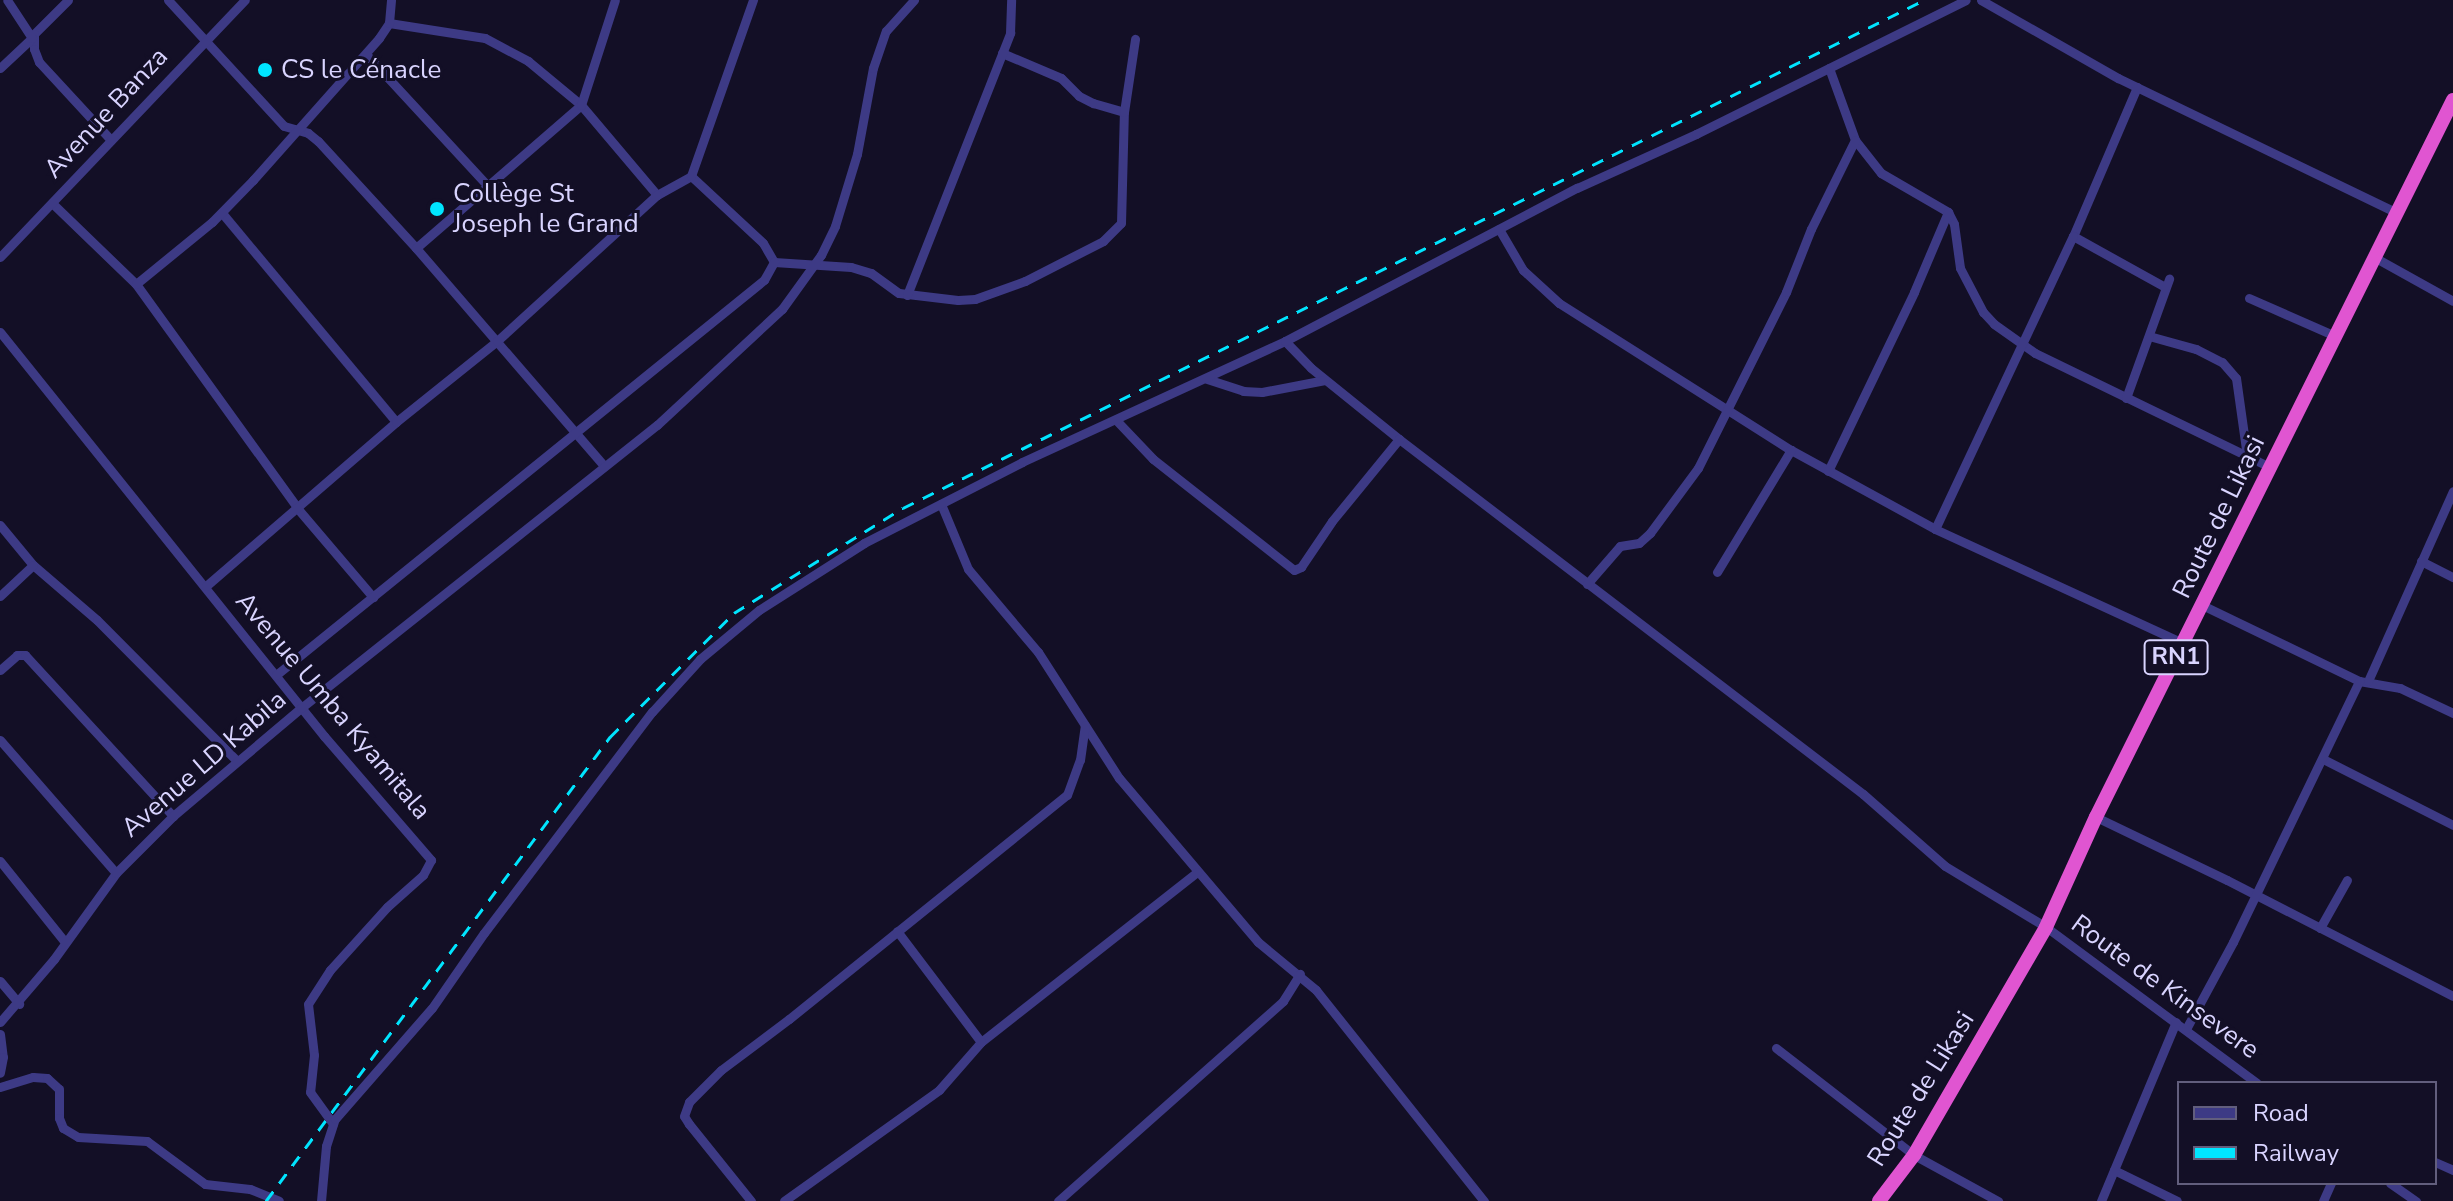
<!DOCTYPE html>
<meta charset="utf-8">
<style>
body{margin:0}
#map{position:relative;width:2453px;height:1201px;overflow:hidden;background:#130f26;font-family:"Nunito Sans",sans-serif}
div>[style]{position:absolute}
.minor>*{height:9px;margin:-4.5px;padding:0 4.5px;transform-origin:4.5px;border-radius:4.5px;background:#3d3a85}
.trunk>*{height:14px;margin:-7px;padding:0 7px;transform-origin:7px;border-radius:7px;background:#e055d1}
.rail>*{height:3px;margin-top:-1.5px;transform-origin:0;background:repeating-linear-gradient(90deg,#00e5ff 0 12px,transparent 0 22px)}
.dots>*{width:22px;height:22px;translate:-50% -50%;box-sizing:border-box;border:4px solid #130f26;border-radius:50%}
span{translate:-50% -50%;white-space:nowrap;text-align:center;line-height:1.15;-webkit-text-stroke:6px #130f26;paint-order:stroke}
.shield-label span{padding:2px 6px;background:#130f26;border:2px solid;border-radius:6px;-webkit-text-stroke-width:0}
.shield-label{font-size:24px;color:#d9d4ff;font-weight:700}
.poi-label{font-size:26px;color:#d9d4ff}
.left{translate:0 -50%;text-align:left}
.street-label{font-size:26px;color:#d9d4ff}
.legend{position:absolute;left:2177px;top:1081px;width:260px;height:104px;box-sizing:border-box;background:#130f26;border:2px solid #625e7d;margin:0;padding:10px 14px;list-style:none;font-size:24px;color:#d9d4ff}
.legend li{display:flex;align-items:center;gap:16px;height:40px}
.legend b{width:40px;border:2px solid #625e7d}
</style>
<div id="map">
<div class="minor">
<i style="left:68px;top:0;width:48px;rotate:135deg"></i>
<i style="left:34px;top:34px;width:15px;rotate:90deg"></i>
<i style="left:34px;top:49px;width:14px;rotate:69deg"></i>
<i style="left:39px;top:62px;width:106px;rotate:47.3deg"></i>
<i style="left:168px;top:0;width:171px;rotate:47.4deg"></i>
<i style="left:284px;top:126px;width:25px;rotate:16deg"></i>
<i style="left:308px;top:133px;width:13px;rotate:39deg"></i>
<i style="left:318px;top:141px;width:145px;rotate:47.5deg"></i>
<i style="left:416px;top:248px;width:288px;rotate:49.2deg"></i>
<i style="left:1981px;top:0;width:158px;rotate:29.7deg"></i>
<i style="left:2118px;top:78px;width:310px;rotate:25.8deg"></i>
<i style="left:389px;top:23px;width:97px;rotate:8.9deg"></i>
<i style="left:485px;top:38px;width:49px;rotate:28.1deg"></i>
<i style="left:528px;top:61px;width:69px;rotate:39.7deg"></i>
<i style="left:581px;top:105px;width:118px;rotate:49.8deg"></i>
<i style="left:657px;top:195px;width:39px;rotate:-29deg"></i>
<i style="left:691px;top:176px;width:98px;rotate:42.9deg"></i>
<i style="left:763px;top:243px;width:22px;rotate:60deg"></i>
<i style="left:1002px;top:53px;width:64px;rotate:23deg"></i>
<i style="left:1061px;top:78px;width:25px;rotate:45deg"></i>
<i style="left:1079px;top:96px;width:16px;rotate:27deg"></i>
<i style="left:1093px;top:103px;width:32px;rotate:16deg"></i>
<i style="left:366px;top:54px;width:178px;rotate:47.3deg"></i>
<i style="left:0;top:68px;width:44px;rotate:-43.2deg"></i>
<i style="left:32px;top:38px;width:45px;rotate:-123.3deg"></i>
<i style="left:1829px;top:68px;width:77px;rotate:70.1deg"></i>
<i style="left:1855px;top:140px;width:42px;rotate:51.8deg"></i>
<i style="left:1881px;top:173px;width:78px;rotate:30.2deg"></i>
<i style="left:1948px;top:212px;width:13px;rotate:63deg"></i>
<i style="left:1954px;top:224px;width:44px;rotate:82.2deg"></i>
<i style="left:1960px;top:268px;width:50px;rotate:62.4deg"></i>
<i style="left:1983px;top:312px;width:16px;rotate:47deg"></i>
<i style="left:1994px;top:324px;width:50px;rotate:35.3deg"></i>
<i style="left:2035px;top:353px;width:261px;rotate:25.9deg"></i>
<i style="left:2137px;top:87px;width:162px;rotate:113.2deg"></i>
<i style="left:2073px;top:236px;width:105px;rotate:29deg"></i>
<i style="left:691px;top:176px;width:187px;rotate:-70.6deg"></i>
<i style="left:52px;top:203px;width:117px;rotate:44deg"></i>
<i style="left:136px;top:284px;width:277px;rotate:54.2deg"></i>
<i style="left:298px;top:509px;width:116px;rotate:49.6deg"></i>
<i style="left:222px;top:213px;width:272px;rotate:50.2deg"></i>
<i style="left:1499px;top:229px;width:48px;rotate:59.7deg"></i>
<i style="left:1523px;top:270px;width:49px;rotate:42.5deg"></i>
<i style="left:1559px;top:303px;width:275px;rotate:32.4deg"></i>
<i style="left:1791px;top:450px;width:164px;rotate:28.7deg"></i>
<i style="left:1935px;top:529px;width:273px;rotate:24.7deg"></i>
<i style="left:416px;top:248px;width:218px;rotate:-40.9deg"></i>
<i style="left:581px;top:105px;width:110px;rotate:-72.1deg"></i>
<i style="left:0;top:257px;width:355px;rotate:-46.4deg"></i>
<i style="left:2374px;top:257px;width:90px;rotate:29.1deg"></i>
<i style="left:774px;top:262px;width:77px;rotate:3.7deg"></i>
<i style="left:851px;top:267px;width:21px;rotate:17deg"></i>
<i style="left:871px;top:273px;width:34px;rotate:36deg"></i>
<i style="left:899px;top:293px;width:59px;rotate:6.8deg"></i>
<i style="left:958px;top:300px;width:17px;rotate:-3deg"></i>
<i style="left:975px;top:299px;width:53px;rotate:-19.8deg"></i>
<i style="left:1025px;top:281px;width:88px;rotate:-27.1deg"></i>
<i style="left:1103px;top:241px;width:25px;rotate:-45deg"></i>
<i style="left:1121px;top:223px;width:111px;rotate:-88.5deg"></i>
<i style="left:1124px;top:112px;width:74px;rotate:-81.4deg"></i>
<i style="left:136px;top:284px;width:98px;rotate:-39.2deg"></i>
<i style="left:212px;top:222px;width:59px;rotate:-45.7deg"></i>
<i style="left:253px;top:180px;width:190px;rotate:-48.4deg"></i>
<i style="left:379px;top:38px;width:18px;rotate:-56deg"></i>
<i style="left:389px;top:23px;width:23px;rotate:-85deg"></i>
<i style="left:907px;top:295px;width:282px;rotate:-68.5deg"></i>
<i style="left:1010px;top:33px;width:33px;rotate:-88deg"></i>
<i style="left:2249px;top:298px;width:94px;rotate:23.8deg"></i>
<i style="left:0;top:332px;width:518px;rotate:51.27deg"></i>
<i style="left:324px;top:736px;width:164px;rotate:49.2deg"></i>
<i style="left:431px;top:860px;width:17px;rotate:118deg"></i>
<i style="left:423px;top:875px;width:48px;rotate:138.4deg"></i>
<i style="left:387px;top:907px;width:85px;rotate:132.1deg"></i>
<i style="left:330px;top:970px;width:40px;rotate:122.9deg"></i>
<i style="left:308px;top:1004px;width:51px;rotate:83.3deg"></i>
<i style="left:314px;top:1055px;width:37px;rotate:96deg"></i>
<i style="left:310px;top:1092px;width:39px;rotate:54deg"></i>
<i style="left:2149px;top:336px;width:49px;rotate:15.5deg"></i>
<i style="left:2196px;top:349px;width:29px;rotate:27deg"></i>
<i style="left:2222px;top:362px;width:21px;rotate:49deg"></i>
<i style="left:2236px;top:378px;width:79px;rotate:82deg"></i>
<i style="left:1285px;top:341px;width:37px;rotate:46deg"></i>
<i style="left:1311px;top:368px;width:113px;rotate:38.9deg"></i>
<i style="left:1399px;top:439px;width:584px;rotate:37.42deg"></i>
<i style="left:1863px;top:794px;width:109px;rotate:41.3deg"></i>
<i style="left:1945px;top:866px;width:118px;rotate:31.1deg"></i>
<i style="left:2046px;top:927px;width:262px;rotate:36.5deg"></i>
<i style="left:1207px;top:379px;width:38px;rotate:18deg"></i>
<i style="left:1243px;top:391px;width:19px;rotate:3deg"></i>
<i style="left:1262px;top:392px;width:64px;rotate:-10.8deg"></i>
<i style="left:2126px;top:398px;width:127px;rotate:-70.1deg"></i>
<i style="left:1116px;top:420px;width:54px;rotate:46.5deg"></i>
<i style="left:1153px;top:459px;width:179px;rotate:38.2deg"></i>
<i style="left:1294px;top:570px;width:8px;rotate:-23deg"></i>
<i style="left:1301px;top:567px;width:55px;rotate:-56deg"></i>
<i style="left:1332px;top:521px;width:106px;rotate:-50.7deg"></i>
<i style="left:1828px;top:471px;width:199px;rotate:-64.3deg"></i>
<i style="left:1914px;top:292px;width:87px;rotate:-67deg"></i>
<i style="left:941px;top:504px;width:70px;rotate:67.4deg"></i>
<i style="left:968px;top:569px;width:109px;rotate:49.9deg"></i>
<i style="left:1038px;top:652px;width:150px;rotate:57.3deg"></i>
<i style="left:1119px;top:778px;width:215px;rotate:49.7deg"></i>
<i style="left:1258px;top:942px;width:75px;rotate:39.6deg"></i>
<i style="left:1316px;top:990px;width:270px;rotate:51.5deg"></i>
<i style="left:0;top:525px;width:52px;rotate:50.5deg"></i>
<i style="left:33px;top:565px;width:84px;rotate:40.7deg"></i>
<i style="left:97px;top:620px;width:197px;rotate:45.2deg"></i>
<i style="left:1935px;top:529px;width:324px;rotate:-64.8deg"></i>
<i style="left:2421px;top:561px;width:36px;rotate:27deg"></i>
<i style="left:1717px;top:572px;width:143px;rotate:-58.8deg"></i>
<i style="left:1587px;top:584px;width:50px;rotate:-49deg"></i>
<i style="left:1620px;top:546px;width:19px;rotate:-9deg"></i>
<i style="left:1639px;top:543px;width:15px;rotate:-42deg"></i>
<i style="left:1650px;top:533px;width:81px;rotate:-53.6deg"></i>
<i style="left:1698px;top:468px;width:197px;rotate:-63.4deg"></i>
<i style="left:1786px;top:292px;width:68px;rotate:-68.4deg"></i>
<i style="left:1811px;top:229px;width:99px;rotate:-63.7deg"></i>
<i style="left:206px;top:586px;width:251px;rotate:-40.8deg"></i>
<i style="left:396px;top:422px;width:129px;rotate:-38.7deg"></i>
<i style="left:497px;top:341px;width:217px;rotate:-42.4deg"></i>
<i style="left:0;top:596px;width:45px;rotate:-43.2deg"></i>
<i style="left:2202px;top:605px;width:174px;rotate:25.8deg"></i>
<i style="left:2359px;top:681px;width:42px;rotate:9.7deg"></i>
<i style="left:2400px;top:688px;width:59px;rotate:25.3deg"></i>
<i style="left:0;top:670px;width:23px;rotate:-41deg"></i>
<i style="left:17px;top:655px;width:8px"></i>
<i style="left:25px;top:655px;width:219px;rotate:47.4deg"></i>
<i style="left:276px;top:675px;width:628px;rotate:-38.99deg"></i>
<i style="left:764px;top:280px;width:21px;rotate:-61deg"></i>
<i style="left:2368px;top:681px;width:208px;rotate:-65.9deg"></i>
<i style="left:0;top:740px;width:176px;rotate:48.9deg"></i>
<i style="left:2323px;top:759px;width:146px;rotate:26.9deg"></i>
<i style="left:2096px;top:817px;width:145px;rotate:25.7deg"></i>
<i style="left:2227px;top:880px;width:254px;rotate:27.2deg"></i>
<i style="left:0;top:861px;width:104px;rotate:51.3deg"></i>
<i style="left:2320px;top:928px;width:55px;rotate:-60.6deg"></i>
<i style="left:0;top:981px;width:30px;rotate:50deg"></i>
<i style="left:0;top:1022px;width:83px;rotate:-49.4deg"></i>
<i style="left:54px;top:959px;width:106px;rotate:-54.2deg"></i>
<i style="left:116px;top:873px;width:81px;rotate:-45deg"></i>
<i style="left:173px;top:816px;width:167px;rotate:-40.2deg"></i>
<i style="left:301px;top:708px;width:455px;rotate:-38.5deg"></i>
<i style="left:657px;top:425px;width:171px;rotate:-42.9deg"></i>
<i style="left:782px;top:309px;width:67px;rotate:-54.2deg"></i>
<i style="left:821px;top:255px;width:32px;rotate:-64deg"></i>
<i style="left:835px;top:226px;width:75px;rotate:-73deg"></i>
<i style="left:857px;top:154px;width:87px;rotate:-79.5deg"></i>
<i style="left:873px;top:68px;width:39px;rotate:-71deg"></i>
<i style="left:886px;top:31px;width:42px;rotate:-47.9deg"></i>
<i style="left:2186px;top:1029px;width:99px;rotate:-61.6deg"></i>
<i style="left:2233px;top:942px;width:290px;rotate:-64.2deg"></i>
<i style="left:0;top:1034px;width:23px;rotate:83deg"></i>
<i style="left:3px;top:1057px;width:16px;rotate:101deg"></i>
<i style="left:981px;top:1042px;width:275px;rotate:-38.2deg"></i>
<i style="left:1776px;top:1048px;width:175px;rotate:37.8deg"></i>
<i style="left:1914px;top:1155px;width:96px;rotate:28.7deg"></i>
<i style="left:0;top:1087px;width:34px;rotate:-17deg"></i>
<i style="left:33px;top:1077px;width:14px;rotate:4deg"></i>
<i style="left:47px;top:1078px;width:16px;rotate:43deg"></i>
<i style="left:59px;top:1089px;width:29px;rotate:90deg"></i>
<i style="left:59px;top:1118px;width:11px;rotate:68deg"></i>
<i style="left:63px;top:1128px;width:17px;rotate:31deg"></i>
<i style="left:78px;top:1137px;width:69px;rotate:3.3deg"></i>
<i style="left:147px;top:1141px;width:72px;rotate:36.6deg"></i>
<i style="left:205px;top:1184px;width:45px;rotate:6.3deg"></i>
<i style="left:250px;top:1189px;width:31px;rotate:22deg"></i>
<i style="left:2435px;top:1162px;width:20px;rotate:24deg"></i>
<i style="left:2114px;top:1170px;width:70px;rotate:26.2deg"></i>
<i style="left:2390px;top:1183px;width:32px;rotate:35deg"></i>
<i style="left:321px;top:1201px;width:55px;rotate:-84.8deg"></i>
<i style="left:326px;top:1146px;width:28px;rotate:-72deg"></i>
<i style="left:335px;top:1119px;width:147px;rotate:-48.9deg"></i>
<i style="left:432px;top:1008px;width:91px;rotate:-55.3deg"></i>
<i style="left:484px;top:933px;width:278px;rotate:-52.8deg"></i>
<i style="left:652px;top:712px;width:72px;rotate:-47.8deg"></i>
<i style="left:700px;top:659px;width:77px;rotate:-39.7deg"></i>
<i style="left:759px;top:610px;width:125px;rotate:-32.5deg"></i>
<i style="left:864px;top:543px;width:178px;rotate:-27.1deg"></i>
<i style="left:1022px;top:462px;width:289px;rotate:-24.7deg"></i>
<i style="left:1285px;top:341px;width:330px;rotate:-27.7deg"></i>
<i style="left:1577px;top:188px;width:131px;rotate:-24.4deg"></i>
<i style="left:1696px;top:134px;width:301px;rotate:-26.4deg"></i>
<i style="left:751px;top:1201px;width:99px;rotate:-128.8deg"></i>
<i style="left:689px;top:1124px;width:9px;rotate:-122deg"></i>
<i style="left:684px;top:1116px;width:15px;rotate:-70deg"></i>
<i style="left:689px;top:1102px;width:45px;rotate:-45deg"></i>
<i style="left:721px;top:1070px;width:85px;rotate:-36.9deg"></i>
<i style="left:789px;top:1019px;width:357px;rotate:-38.9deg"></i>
<i style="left:1067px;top:795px;width:37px;rotate:-70deg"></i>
<i style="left:1080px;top:760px;width:35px;rotate:-82deg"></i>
<i style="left:784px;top:1201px;width:191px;rotate:-35.6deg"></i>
<i style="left:939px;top:1090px;width:64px;rotate:-48.8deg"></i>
<i style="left:981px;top:1042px;width:139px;rotate:-127.1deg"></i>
<i style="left:1058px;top:1201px;width:301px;rotate:-41.6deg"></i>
<i style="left:1283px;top:1001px;width:32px;rotate:-58deg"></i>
<i style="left:2101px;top:1201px;width:194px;rotate:-67.3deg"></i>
<i style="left:2323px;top:1201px;width:20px;rotate:-66deg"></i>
</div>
<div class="trunk">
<i style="left:1879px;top:1201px;width:58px;rotate:-52.7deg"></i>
<i style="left:1914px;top:1155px;width:263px;rotate:-59.9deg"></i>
<i style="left:2046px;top:927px;width:121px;rotate:-65.6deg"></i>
<i style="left:2096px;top:817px;width:801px;rotate:-63.53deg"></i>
</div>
<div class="rail">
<i style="left:266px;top:1201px;width:578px;rotate:-53.45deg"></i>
<i style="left:610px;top:737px;width:175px;rotate:-45deg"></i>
<i style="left:734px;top:613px;width:199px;rotate:-31.9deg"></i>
<i style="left:903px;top:508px;width:1140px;rotate:-26.45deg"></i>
</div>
<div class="dots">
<i style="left:265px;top:70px;background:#00e5ff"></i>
<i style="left:437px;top:209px;background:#00e5ff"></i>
</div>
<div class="shield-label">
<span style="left:2176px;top:657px">RN1</span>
</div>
<div class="poi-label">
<span class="left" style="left:281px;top:70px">CS le Cénacle</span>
<span class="left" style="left:453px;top:209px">Collège St<br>Joseph le Grand</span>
</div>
<div class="street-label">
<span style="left:106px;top:113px;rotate:-47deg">Avenue Banza</span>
<span style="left:2219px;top:517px;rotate:-64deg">Route de Likasi</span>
<span style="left:333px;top:706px;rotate:50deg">Avenue Umba Kyamitala</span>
<span style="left:204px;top:764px;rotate:-41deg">Avenue LD Kabila</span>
<span style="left:2165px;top:987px;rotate:36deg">Route de Kinsevere</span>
<span style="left:1921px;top:1089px;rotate:-58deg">Route de Likasi</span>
</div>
<ul class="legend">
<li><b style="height:10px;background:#3d3a85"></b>Road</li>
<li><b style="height:10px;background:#00e5ff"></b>Railway</li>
</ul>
</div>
